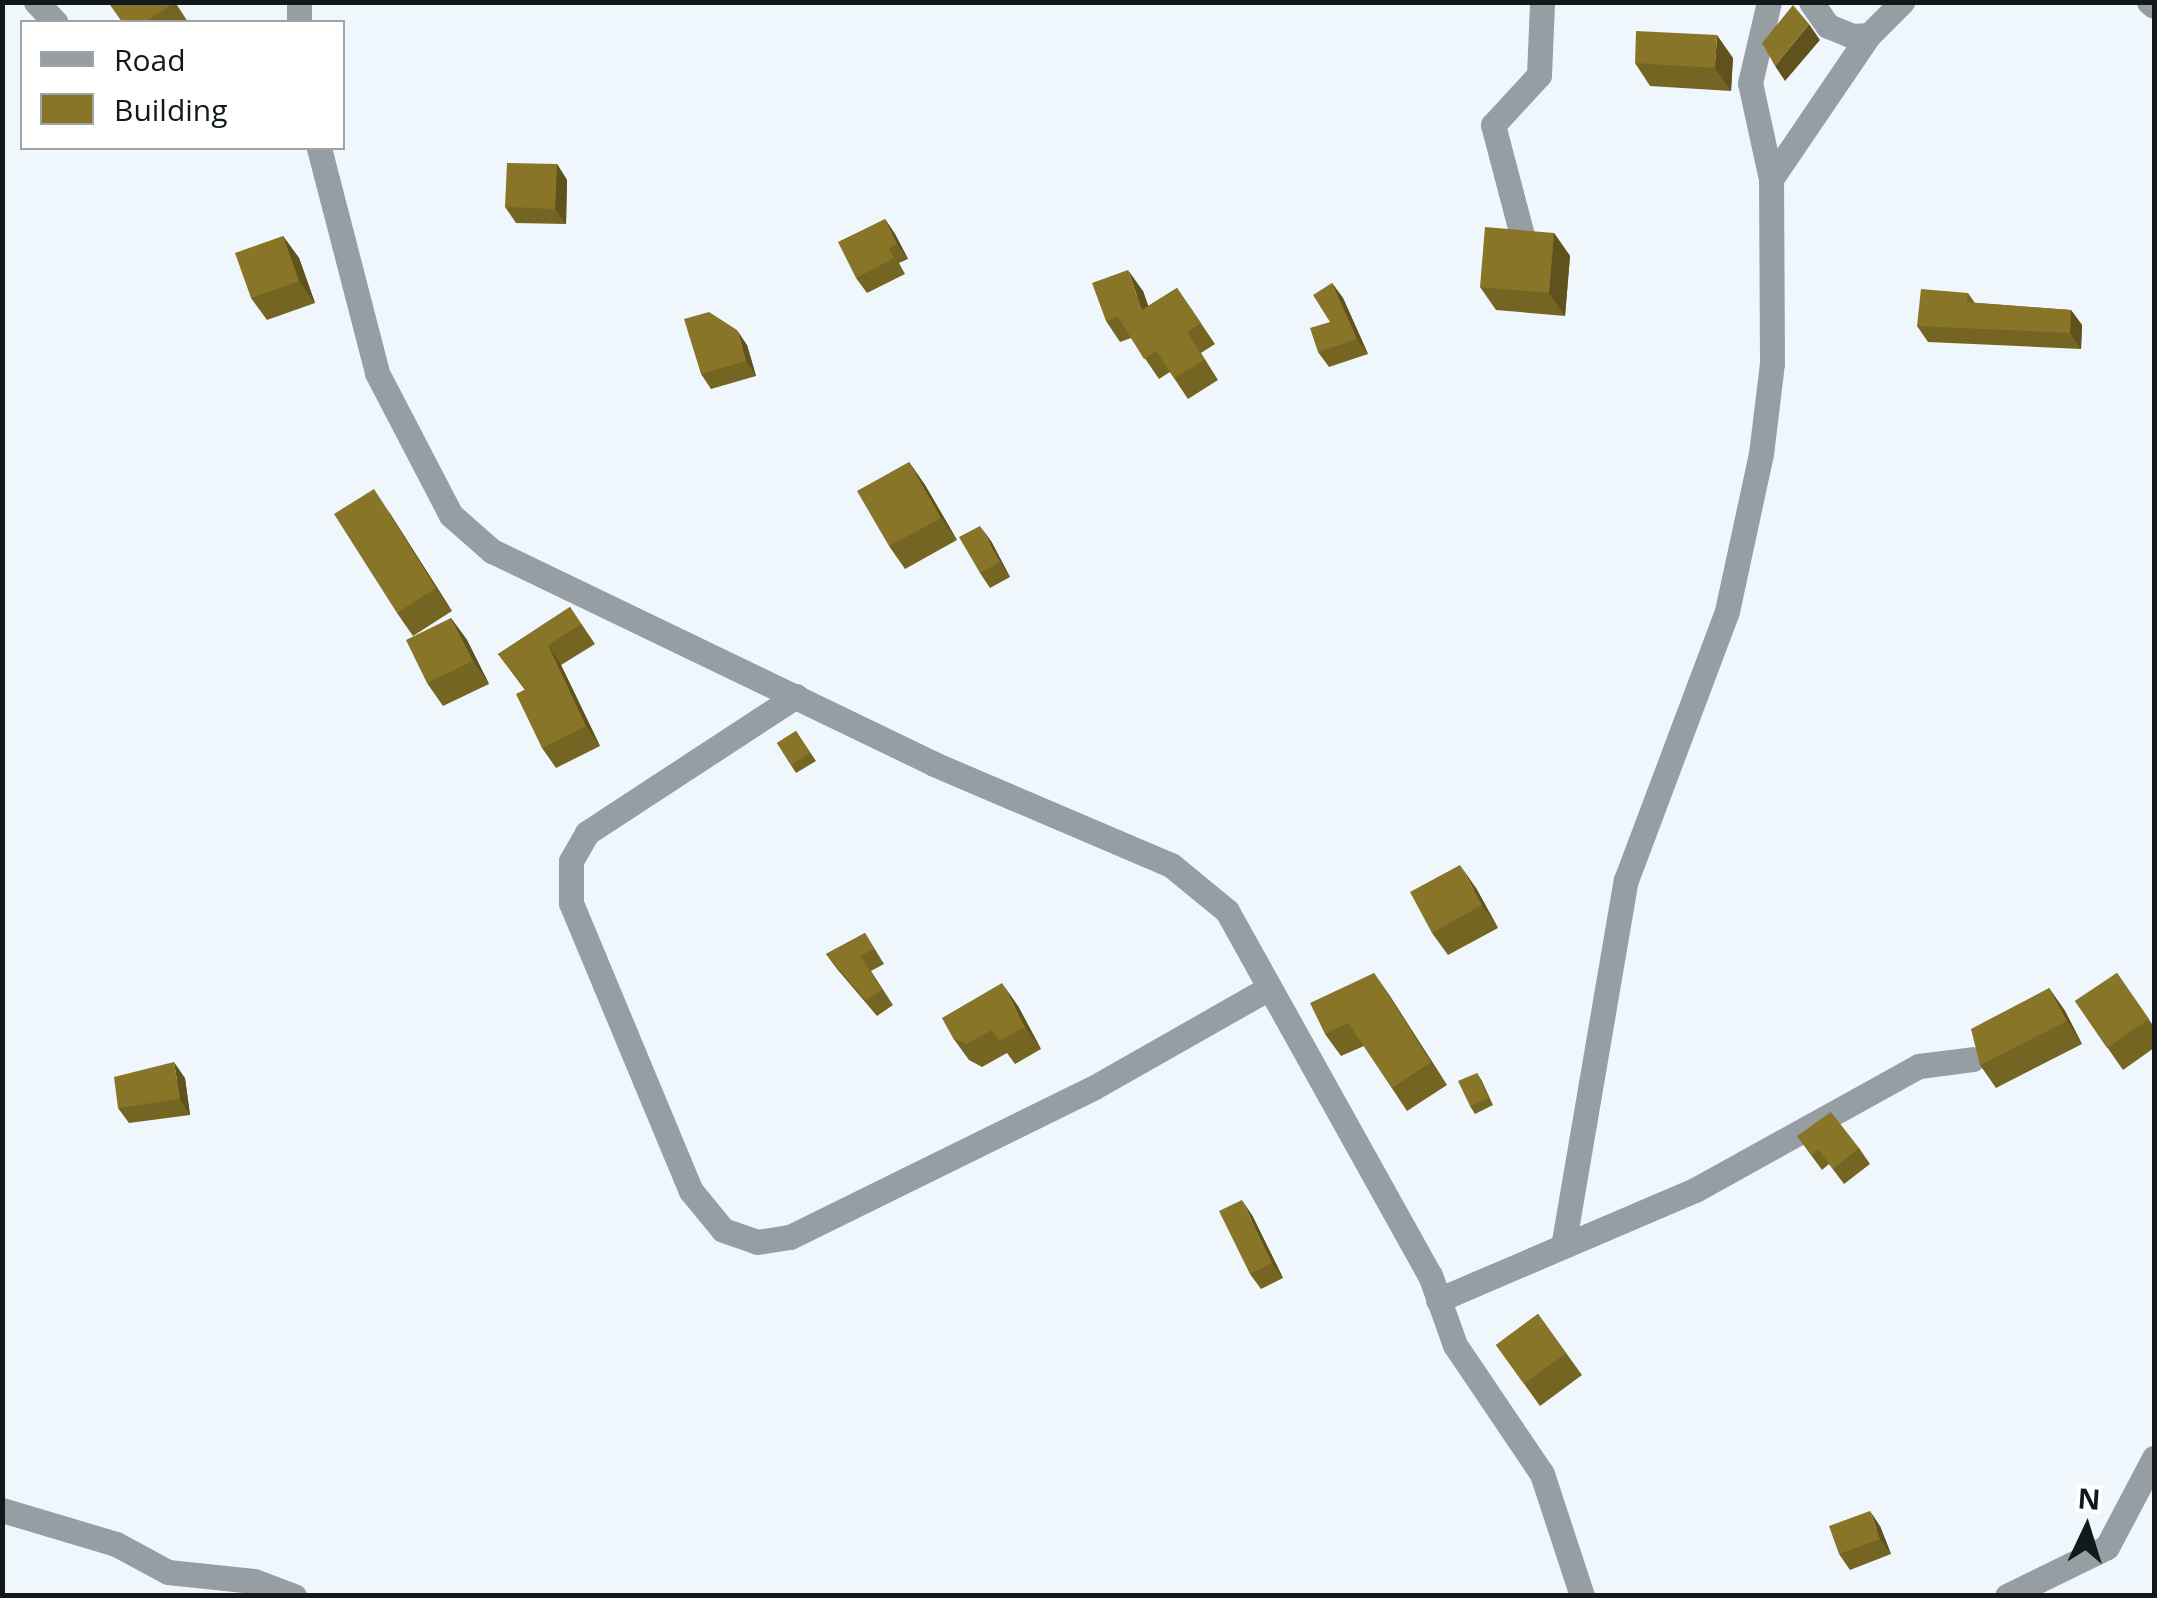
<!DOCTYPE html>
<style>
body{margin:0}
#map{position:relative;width:2157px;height:1598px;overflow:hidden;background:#f0f7fc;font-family:"Open Sans",sans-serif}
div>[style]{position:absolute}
.minor>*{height:25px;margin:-12.5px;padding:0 12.5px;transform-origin:12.5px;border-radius:12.5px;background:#969ea4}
.wall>*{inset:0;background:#756522}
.shaded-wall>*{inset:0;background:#5f521c}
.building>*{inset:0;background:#887528}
span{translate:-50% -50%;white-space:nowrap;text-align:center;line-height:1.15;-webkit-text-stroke:8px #fff;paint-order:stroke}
.frame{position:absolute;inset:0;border:5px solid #12191d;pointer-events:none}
.legend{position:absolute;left:20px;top:20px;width:325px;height:130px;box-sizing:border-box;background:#fff;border:2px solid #a0a3a5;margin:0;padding:12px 18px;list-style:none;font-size:30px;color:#12191d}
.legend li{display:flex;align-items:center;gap:20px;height:50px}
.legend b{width:50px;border:2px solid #a0a3a5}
.north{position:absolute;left:2037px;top:1478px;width:100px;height:100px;-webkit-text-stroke:8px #fff;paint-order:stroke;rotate:4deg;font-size:28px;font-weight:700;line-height:40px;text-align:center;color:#12191d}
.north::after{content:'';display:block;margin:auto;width:35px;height:45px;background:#12191d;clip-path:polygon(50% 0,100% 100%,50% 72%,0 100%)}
</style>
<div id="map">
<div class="minor">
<i style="left:36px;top:2px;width:28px;rotate:46deg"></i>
<i style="left:299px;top:2px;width:20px;rotate:90deg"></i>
<i style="left:1811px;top:2px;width:29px;rotate:55deg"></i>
<i style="left:1828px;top:26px;width:27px;rotate:22deg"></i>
<i style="left:1853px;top:36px;width:16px;rotate:-4deg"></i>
<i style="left:1869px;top:35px;width:47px;rotate:-45deg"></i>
<i style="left:2149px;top:2px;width:6px;rotate:39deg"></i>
<i style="left:319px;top:148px;width:232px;rotate:75.5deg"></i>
<i style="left:377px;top:373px;width:160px;rotate:62.5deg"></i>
<i style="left:451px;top:515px;width:55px;rotate:41.3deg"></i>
<i style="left:492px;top:551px;width:491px;rotate:25.7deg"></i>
<i style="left:934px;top:764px;width:258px;rotate:23.1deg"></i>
<i style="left:1171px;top:865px;width:72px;rotate:39.4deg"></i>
<i style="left:1227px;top:911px;width:417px;rotate:60.9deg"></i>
<i style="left:1430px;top:1275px;width:74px;rotate:70.3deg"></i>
<i style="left:1455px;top:1345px;width:156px;rotate:56deg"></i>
<i style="left:1542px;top:1474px;width:128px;rotate:71.8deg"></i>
<i style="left:1771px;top:179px;width:174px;rotate:-55.8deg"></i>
<i style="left:1523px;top:239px;width:118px;rotate:-104.7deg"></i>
<i style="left:1493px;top:125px;width:68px;rotate:-47.4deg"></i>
<i style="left:1539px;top:75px;width:73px;rotate:-87.6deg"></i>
<i style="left:796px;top:696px;width:250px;rotate:146.8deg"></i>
<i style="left:587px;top:833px;width:32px;rotate:120deg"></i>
<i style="left:571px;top:861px;width:42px;rotate:90deg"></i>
<i style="left:571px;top:903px;width:312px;rotate:67.4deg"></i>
<i style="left:691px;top:1191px;width:50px;rotate:50.6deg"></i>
<i style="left:723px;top:1230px;width:36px;rotate:19deg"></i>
<i style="left:757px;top:1242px;width:33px;rotate:-9deg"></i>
<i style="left:790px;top:1237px;width:338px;rotate:-26.2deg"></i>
<i style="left:1093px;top:1088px;width:202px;rotate:-29.6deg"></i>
<i style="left:1564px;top:1241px;width:366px;rotate:-80.3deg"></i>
<i style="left:1626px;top:880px;width:287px;rotate:-69.4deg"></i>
<i style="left:1727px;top:611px;width:161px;rotate:-77.8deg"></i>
<i style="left:1761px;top:454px;width:92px;rotate:-83.1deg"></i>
<i style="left:1772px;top:363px;width:184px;rotate:-90.3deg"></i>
<i style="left:1771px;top:179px;width:98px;rotate:-102.3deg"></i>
<i style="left:1750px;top:83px;width:83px;rotate:-76.8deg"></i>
<i style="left:1438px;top:1300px;width:280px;rotate:-23.2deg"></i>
<i style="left:1695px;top:1190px;width:256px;rotate:-29deg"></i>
<i style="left:1919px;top:1066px;width:54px;rotate:-7.4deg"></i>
<i style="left:2px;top:1510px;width:119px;rotate:16.6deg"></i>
<i style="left:116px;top:1544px;width:59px;rotate:28.3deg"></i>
<i style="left:168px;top:1572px;width:86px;rotate:6deg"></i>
<i style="left:254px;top:1581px;width:43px;rotate:20.6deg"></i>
<i style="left:2007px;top:1596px;width:111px;rotate:-26.1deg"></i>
<i style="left:2107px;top:1547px;width:101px;rotate:-62.2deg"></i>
</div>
<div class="wall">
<i style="clip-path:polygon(175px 2px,188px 22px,122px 22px)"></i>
<i style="clip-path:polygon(1733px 58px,1731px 91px,1650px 86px,1635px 63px)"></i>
<i style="clip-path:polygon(557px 164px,567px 180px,566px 224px,516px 223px,505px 207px)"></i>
<i style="clip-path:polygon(885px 219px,895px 234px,908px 259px,899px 263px,905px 274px,867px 293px,856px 278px)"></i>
<i style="clip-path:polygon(1554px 233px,1570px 256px,1565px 316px,1496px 310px,1480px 287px)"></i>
<i style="clip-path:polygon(283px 236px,299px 258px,315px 303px,267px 320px,251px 298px)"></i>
<i style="clip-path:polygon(1332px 283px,1343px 298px,1368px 354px,1329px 367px,1318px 352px,1330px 322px)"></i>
<i style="clip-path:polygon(1177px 288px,1215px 344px,1201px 353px,1218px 380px,1188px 399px,1170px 372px,1159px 379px,1131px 338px,1120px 342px,1106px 321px,1143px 291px,1148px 306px)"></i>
<i style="clip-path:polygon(1968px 293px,1975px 303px,2071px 310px,2082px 325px,2081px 349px,1928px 342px,1917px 326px)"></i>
<i style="clip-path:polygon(747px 345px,756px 376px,711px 389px,701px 374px)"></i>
<i style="clip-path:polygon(909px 462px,925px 485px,957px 540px,905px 569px,889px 546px)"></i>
<i style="clip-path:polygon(389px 512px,452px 611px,413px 636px,397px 613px)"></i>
<i style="clip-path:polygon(991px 541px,1010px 577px,990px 588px,980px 573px)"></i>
<i style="clip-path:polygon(570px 607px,595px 644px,561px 665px,600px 746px,556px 768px,542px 748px,525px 690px,498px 654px)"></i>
<i style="clip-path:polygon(451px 618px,467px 640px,489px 684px,443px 706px,427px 683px)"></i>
<i style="clip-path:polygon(796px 731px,816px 761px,796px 773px,777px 743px)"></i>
<i style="clip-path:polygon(1476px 888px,1498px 928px,1448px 955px,1432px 933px)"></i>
<i style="clip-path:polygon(865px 933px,884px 964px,871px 971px,893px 1005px,877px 1016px,837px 969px,826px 954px)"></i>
<i style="clip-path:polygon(1374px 973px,1447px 1085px,1407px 1111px,1364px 1046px,1341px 1056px,1325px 1034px)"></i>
<i style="clip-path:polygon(2117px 973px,2154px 1027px,2154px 1048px,2123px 1070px,2075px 1001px)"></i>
<i style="clip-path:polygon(2049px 988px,2065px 1011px,2082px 1044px,1996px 1088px,1980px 1065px)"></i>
<i style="clip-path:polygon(1018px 1006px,1041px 1049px,1015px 1064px,1007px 1053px,982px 1067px,969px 1060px,953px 1038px)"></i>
<i style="clip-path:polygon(1477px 1073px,1482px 1081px,1493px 1105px,1475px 1114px,1470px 1106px)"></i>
<i style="clip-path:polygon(185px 1078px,190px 1115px,129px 1123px,118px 1108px)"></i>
<i style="clip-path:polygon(1797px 1136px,1859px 1148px,1870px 1164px,1844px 1184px,1829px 1164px,1822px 1170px)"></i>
<i style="clip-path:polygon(1252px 1215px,1283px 1278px,1261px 1289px,1250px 1274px)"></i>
<i style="clip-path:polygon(1538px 1314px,1582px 1375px,1540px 1406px,1496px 1345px)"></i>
<i style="clip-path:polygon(1880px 1526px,1891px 1554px,1850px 1570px,1839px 1554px)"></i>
</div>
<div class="shaded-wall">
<i style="clip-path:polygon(1809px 24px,1820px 40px,1785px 81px,1775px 66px)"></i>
<i style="clip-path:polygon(1717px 35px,1733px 58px,1731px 91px,1715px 68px)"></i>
<i style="clip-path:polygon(557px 164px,567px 180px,566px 224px,555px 209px)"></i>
<i style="clip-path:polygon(885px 219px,895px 234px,908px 259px,897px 244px)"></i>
<i style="clip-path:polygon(1554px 233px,1570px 256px,1565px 316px,1549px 293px)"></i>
<i style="clip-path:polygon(283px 236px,299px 258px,315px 303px,299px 281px)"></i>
<i style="clip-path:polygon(1128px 270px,1143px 291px,1157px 330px,1142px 310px)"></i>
<i style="clip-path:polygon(1332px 283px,1343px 298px,1368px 354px,1357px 339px)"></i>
<i style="clip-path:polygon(2071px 310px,2082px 325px,2081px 349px,2070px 333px)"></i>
<i style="clip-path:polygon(737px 330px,747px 345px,756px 376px,746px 361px)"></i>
<i style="clip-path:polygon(909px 462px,925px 485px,957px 540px,941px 518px)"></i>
<i style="clip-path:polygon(374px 489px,389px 512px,452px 611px,436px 588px)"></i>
<i style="clip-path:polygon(980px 526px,991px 541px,1010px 577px,1000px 562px)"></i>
<i style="clip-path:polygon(451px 618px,467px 640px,489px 684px,473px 661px)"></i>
<i style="clip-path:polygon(548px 645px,561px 665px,600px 746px,586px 726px)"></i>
<i style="clip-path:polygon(1460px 865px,1476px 888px,1498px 928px,1482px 905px)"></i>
<i style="clip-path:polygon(1374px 973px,1390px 996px,1447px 1085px,1431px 1062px)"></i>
<i style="clip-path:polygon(1002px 983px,1018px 1006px,1041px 1049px,1025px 1027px)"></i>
<i style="clip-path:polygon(2049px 988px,2065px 1011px,2082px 1044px,2067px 1021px)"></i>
<i style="clip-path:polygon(174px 1062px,185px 1078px,190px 1115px,180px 1099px)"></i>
<i style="clip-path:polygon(1242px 1200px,1252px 1215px,1283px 1278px,1272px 1263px)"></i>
<i style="clip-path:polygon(1870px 1511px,1880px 1526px,1891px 1554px,1880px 1539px)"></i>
</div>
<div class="building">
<i style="clip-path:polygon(108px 2px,174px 2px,174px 3px,145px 22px,122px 22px)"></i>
<i style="clip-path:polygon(1793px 5px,1809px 24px,1775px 66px,1762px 43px)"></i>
<i style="clip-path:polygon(1636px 31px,1717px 35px,1715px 68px,1635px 63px)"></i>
<i style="clip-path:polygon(507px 163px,557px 164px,555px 209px,505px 207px)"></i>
<i style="clip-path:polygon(885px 219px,897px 244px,889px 248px,894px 258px,856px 278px,838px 242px)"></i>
<i style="clip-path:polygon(1485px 227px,1554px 233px,1549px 293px,1480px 287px)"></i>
<i style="clip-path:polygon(283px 236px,299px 281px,251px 298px,235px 253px)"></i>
<i style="clip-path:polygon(1128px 270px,1142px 310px,1177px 288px,1201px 323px,1187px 332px,1204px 360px,1174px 378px,1156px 351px,1144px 359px,1118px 317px,1106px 321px,1092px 283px)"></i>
<i style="clip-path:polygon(1332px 283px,1357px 339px,1318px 352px,1310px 328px,1330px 322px,1313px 295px)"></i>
<i style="clip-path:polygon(1921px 289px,1968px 293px,1967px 302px,2071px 310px,2070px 333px,1917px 326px)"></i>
<i style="clip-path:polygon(709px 312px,737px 330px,746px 361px,701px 374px,684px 319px)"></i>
<i style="clip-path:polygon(909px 462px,941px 518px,889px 546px,857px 491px)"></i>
<i style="clip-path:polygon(374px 489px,436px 588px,397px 613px,334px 514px)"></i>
<i style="clip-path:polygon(980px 526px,1000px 562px,980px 573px,959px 537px)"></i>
<i style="clip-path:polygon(570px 607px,581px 624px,548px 645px,586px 726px,542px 748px,516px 694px,526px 689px,498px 654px)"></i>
<i style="clip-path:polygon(451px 618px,473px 661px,427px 683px,406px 640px)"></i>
<i style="clip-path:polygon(796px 731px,810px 753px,791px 765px,777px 743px)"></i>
<i style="clip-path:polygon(1460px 865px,1482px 905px,1432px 933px,1410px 892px)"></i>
<i style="clip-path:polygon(865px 933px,874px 949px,860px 956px,882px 990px,866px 1000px,826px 954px)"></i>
<i style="clip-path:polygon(1374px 973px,1431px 1062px,1392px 1088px,1348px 1023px,1325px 1034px,1310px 1003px)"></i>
<i style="clip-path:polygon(2117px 973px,2149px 1019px,2107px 1048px,2075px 1001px)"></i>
<i style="clip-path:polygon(1002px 983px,1025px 1027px,999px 1041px,992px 1030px,966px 1044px,953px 1038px,942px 1018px)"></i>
<i style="clip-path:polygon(2049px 988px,2067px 1021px,1980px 1065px,1971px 1029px)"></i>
<i style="clip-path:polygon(174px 1062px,180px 1099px,118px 1108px,114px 1077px)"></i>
<i style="clip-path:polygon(1477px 1073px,1488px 1098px,1470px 1106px,1458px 1081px)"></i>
<i style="clip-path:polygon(1831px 1112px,1859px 1148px,1833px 1169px,1818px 1149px,1812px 1155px,1797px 1136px)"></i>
<i style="clip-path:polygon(1242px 1200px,1272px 1263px,1250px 1274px,1219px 1211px)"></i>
<i style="clip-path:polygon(1538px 1314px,1566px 1353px,1524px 1384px,1496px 1345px)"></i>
<i style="clip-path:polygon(1870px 1511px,1880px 1539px,1839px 1554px,1829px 1526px)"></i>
</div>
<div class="frame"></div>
<ul class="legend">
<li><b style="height:12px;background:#969ea4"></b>Road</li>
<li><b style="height:28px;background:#887528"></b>Building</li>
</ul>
<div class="north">N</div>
</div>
